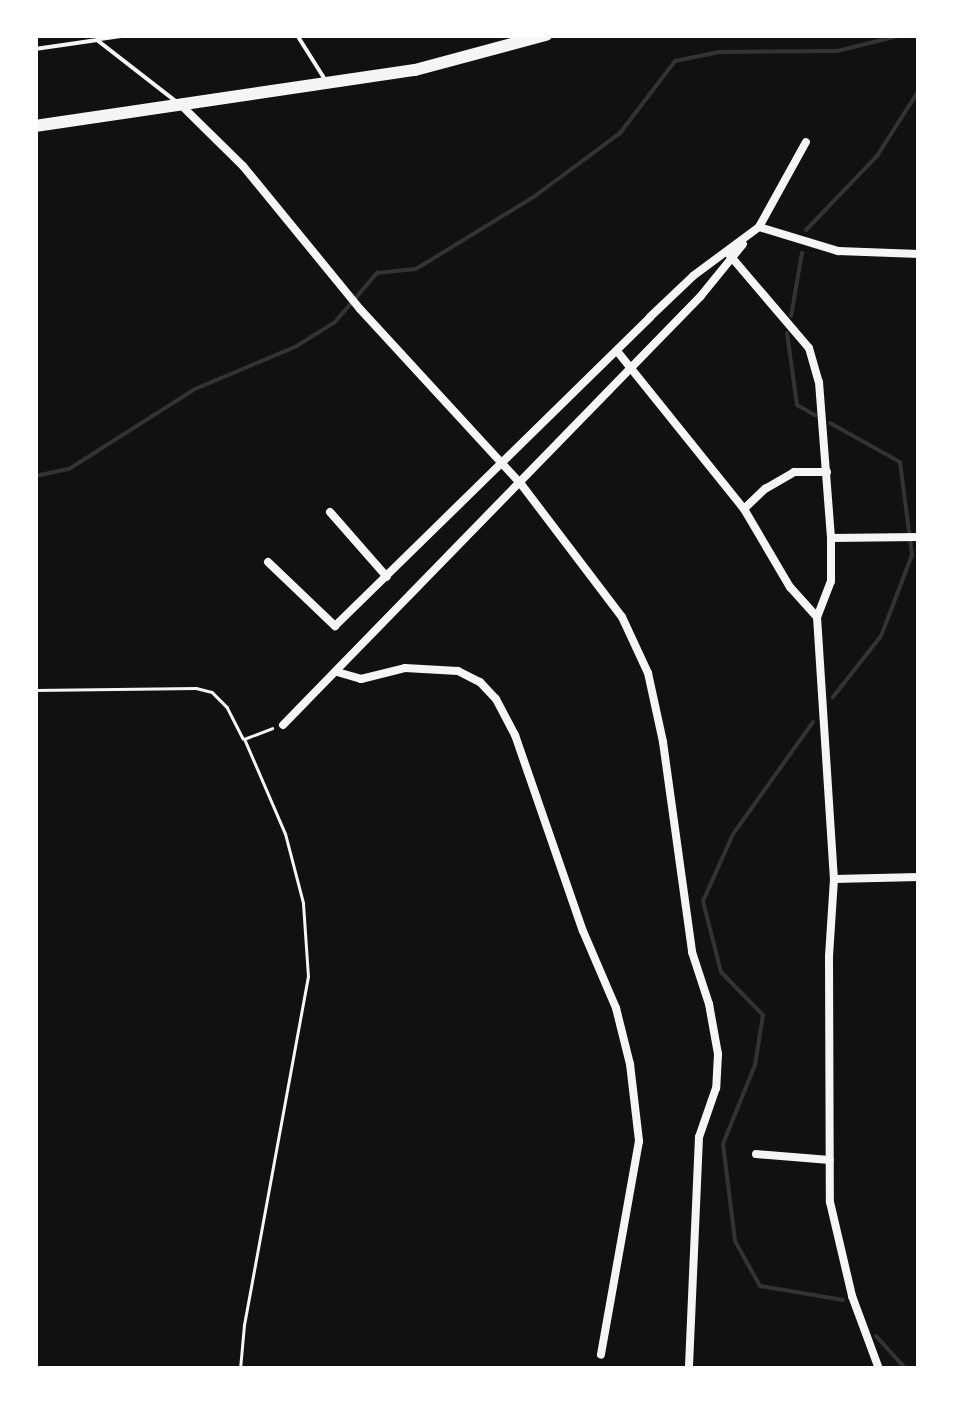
<!DOCTYPE html>
<style>
body{margin:0}
#map{position:relative;width:954px;height:1404px;overflow:hidden;background:#111;font-family:"PT Sans Narrow",sans-serif}
div>[style]{position:absolute}
.stream>*{height:4px;margin:-2px;padding:0 2px;transform-origin:2px;border-radius:2px;background:#333}
.path>*{height:2.5px;margin:-1.25px;padding:0 1.25px;transform-origin:1.25px;border-radius:1.25px;background:#f5f5f5}
.service>*{height:4px;margin:-2px;padding:0 2px;transform-origin:2px;border-radius:2px;background:#f5f5f5}
.minor>*{height:8px;margin:-4px;padding:0 4px;transform-origin:4px;border-radius:4px;background:#f5f5f5}
.trunk>*{height:12px;margin:-6px;padding:0 6px;transform-origin:6px;border-radius:6px;background:#f5f5f5}
span{translate:-50% -50%;white-space:nowrap;text-align:center;line-height:1.15;-webkit-text-stroke:8px #fff;paint-order:stroke}
.frame{position:absolute;inset:0;border:38px solid #fff;pointer-events:none}
</style>
<div id="map">
<div class="stream">
<i style="left:806px;top:230px;width:103px;rotate:-46.2deg"></i>
<i style="left:877px;top:156px;width:78px;rotate:-57.5deg"></i>
<i style="left:791px;top:316px;width:64px;rotate:-80.1deg"></i>
<i style="left:787px;top:333px;width:73px;rotate:82.1deg"></i>
<i style="left:797px;top:405px;width:21px;rotate:29deg"></i>
<i style="left:830px;top:423px;width:80px;rotate:29.1deg"></i>
<i style="left:900px;top:462px;width:94px;rotate:82.6deg"></i>
<i style="left:912px;top:555px;width:87px;rotate:110.9deg"></i>
<i style="left:881px;top:636px;width:78px;rotate:128.2deg"></i>
<i style="left:35px;top:476px;width:35px;rotate:-12deg"></i>
<i style="left:69px;top:469px;width:149px;rotate:-32.4deg"></i>
<i style="left:195px;top:389px;width:108px;rotate:-22.8deg"></i>
<i style="left:295px;top:347px;width:47px;rotate:-32deg"></i>
<i style="left:335px;top:322px;width:65px;rotate:-49.4deg"></i>
<i style="left:377px;top:273px;width:39px;rotate:-6deg"></i>
<i style="left:416px;top:269px;width:140px;rotate:-31.5deg"></i>
<i style="left:535px;top:196px;width:106px;rotate:-36.5deg"></i>
<i style="left:620px;top:133px;width:91px;rotate:-52.6deg"></i>
<i style="left:675px;top:61px;width:45px;rotate:-11.6deg"></i>
<i style="left:719px;top:52px;width:118px;rotate:-0.5deg"></i>
<i style="left:837px;top:51px;width:67px;rotate:-13.8deg"></i>
<i style="left:813px;top:722px;width:138px;rotate:125.5deg"></i>
<i style="left:733px;top:834px;width:73px;rotate:114.1deg"></i>
<i style="left:703px;top:901px;width:73px;rotate:75.8deg"></i>
<i style="left:721px;top:972px;width:60px;rotate:45.7deg"></i>
<i style="left:763px;top:1015px;width:51px;rotate:99.1deg"></i>
<i style="left:755px;top:1065px;width:85px;rotate:112.1deg"></i>
<i style="left:723px;top:1144px;width:98px;rotate:82.9deg"></i>
<i style="left:735px;top:1241px;width:51px;rotate:60.9deg"></i>
<i style="left:760px;top:1286px;width:84px;rotate:9.6deg"></i>
<i style="left:876px;top:1336px;width:45px;rotate:47.7deg"></i>
</div>
<div class="path">
<i style="left:35px;top:690px;width:161px;rotate:-0.7deg"></i>
<i style="left:196px;top:688px;width:16px;rotate:14deg"></i>
<i style="left:212px;top:692px;width:21px;rotate:45deg"></i>
<i style="left:227px;top:707px;width:35px;rotate:63deg"></i>
<i style="left:240px;top:1369px;width:44px;rotate:-84.8deg"></i>
<i style="left:244px;top:1325px;width:354px;rotate:-79.6deg"></i>
<i style="left:308px;top:977px;width:74px;rotate:-93.9deg"></i>
<i style="left:303px;top:903px;width:71px;rotate:-104.6deg"></i>
<i style="left:285px;top:834px;width:103px;rotate:-113.3deg"></i>
<i style="left:244px;top:739px;width:30px;rotate:-21deg"></i>
</div>
<div class="service">
<i style="left:297px;top:35px;width:54px;rotate:57.8deg"></i>
<i style="left:100px;top:39px;width:30px;rotate:-8deg"></i>
<i style="left:35px;top:49px;width:63px;rotate:-8.3deg"></i>
<i style="left:97px;top:40px;width:98px;rotate:37.9deg"></i>
</div>
<div class="minor">
<i style="left:182px;top:106px;width:86px;rotate:44.5deg"></i>
<i style="left:243px;top:166px;width:185px;rotate:50.7deg"></i>
<i style="left:360px;top:309px;width:238px;rotate:47.4deg"></i>
<i style="left:521px;top:484px;width:167px;rotate:52.8deg"></i>
<i style="left:622px;top:617px;width:62px;rotate:65.1deg"></i>
<i style="left:648px;top:673px;width:71px;rotate:77.7deg"></i>
<i style="left:663px;top:742px;width:212px;rotate:82.1deg"></i>
<i style="left:692px;top:952px;width:55px;rotate:71.9deg"></i>
<i style="left:709px;top:1004px;width:51px;rotate:79.8deg"></i>
<i style="left:718px;top:1054px;width:34px;rotate:93deg"></i>
<i style="left:716px;top:1088px;width:52px;rotate:109.1deg"></i>
<i style="left:699px;top:1137px;width:232px;rotate:92.5deg"></i>
<i style="left:759px;top:227px;width:83px;rotate:16.9deg"></i>
<i style="left:838px;top:251px;width:81px;rotate:2.1deg"></i>
<i style="left:727px;top:252px;width:126px;rotate:49.5deg"></i>
<i style="left:809px;top:348px;width:35px;rotate:74deg"></i>
<i style="left:819px;top:382px;width:156px;rotate:85.6deg"></i>
<i style="left:831px;top:538px;width:43px;rotate:90deg"></i>
<i style="left:831px;top:581px;width:39px;rotate:111deg"></i>
<i style="left:817px;top:617px;width:263px;rotate:86.3deg"></i>
<i style="left:834px;top:879px;width:78px;rotate:93.7deg"></i>
<i style="left:829px;top:957px;width:245px;rotate:89.8deg"></i>
<i style="left:830px;top:1202px;width:97px;rotate:76.8deg"></i>
<i style="left:852px;top:1296px;width:78px;rotate:69.7deg"></i>
<i style="left:617px;top:351px;width:203px;rotate:51.2deg"></i>
<i style="left:744px;top:509px;width:91px;rotate:59.5deg"></i>
<i style="left:790px;top:587px;width:40px;rotate:48deg"></i>
<i style="left:744px;top:509px;width:29px;rotate:-44deg"></i>
<i style="left:765px;top:489px;width:34px;rotate:-30deg"></i>
<i style="left:794px;top:472px;width:33px"></i>
<i style="left:330px;top:512px;width:86px;rotate:48.8deg"></i>
<i style="left:831px;top:538px;width:88px;rotate:-0.7deg"></i>
<i style="left:268px;top:562px;width:93px;rotate:43.7deg"></i>
<i style="left:335px;top:626px;width:441px;rotate:-44.4deg"></i>
<i style="left:650px;top:317px;width:59px;rotate:-43.6deg"></i>
<i style="left:693px;top:276px;width:82px;rotate:-36.6deg"></i>
<i style="left:759px;top:227px;width:97px;rotate:-61.1deg"></i>
<i style="left:337px;top:672px;width:25px;rotate:16deg"></i>
<i style="left:361px;top:679px;width:45px;rotate:-14deg"></i>
<i style="left:405px;top:668px;width:53px;rotate:3.2deg"></i>
<i style="left:458px;top:671px;width:25px;rotate:27deg"></i>
<i style="left:480px;top:682px;width:23px;rotate:47deg"></i>
<i style="left:496px;top:699px;width:41px;rotate:62.2deg"></i>
<i style="left:515px;top:735px;width:207px;rotate:70.9deg"></i>
<i style="left:583px;top:931px;width:84px;rotate:66.8deg"></i>
<i style="left:616px;top:1008px;width:58px;rotate:76deg"></i>
<i style="left:630px;top:1064px;width:78px;rotate:83.3deg"></i>
<i style="left:639px;top:1141px;width:217px;rotate:100.1deg"></i>
<i style="left:283px;top:725px;width:598px;rotate:-45.75deg"></i>
<i style="left:700px;top:297px;width:68px;rotate:-50.9deg"></i>
<i style="left:834px;top:879px;width:85px;rotate:-1.3deg"></i>
<i style="left:756px;top:1154px;width:74px;rotate:4.6deg"></i>
</div>
<div class="trunk">
<i style="left:35px;top:126px;width:384px;rotate:-8.4deg"></i>
<i style="left:415px;top:70px;width:136px;rotate:-15deg"></i>
</div>
<div class="frame"></div>
</div>
